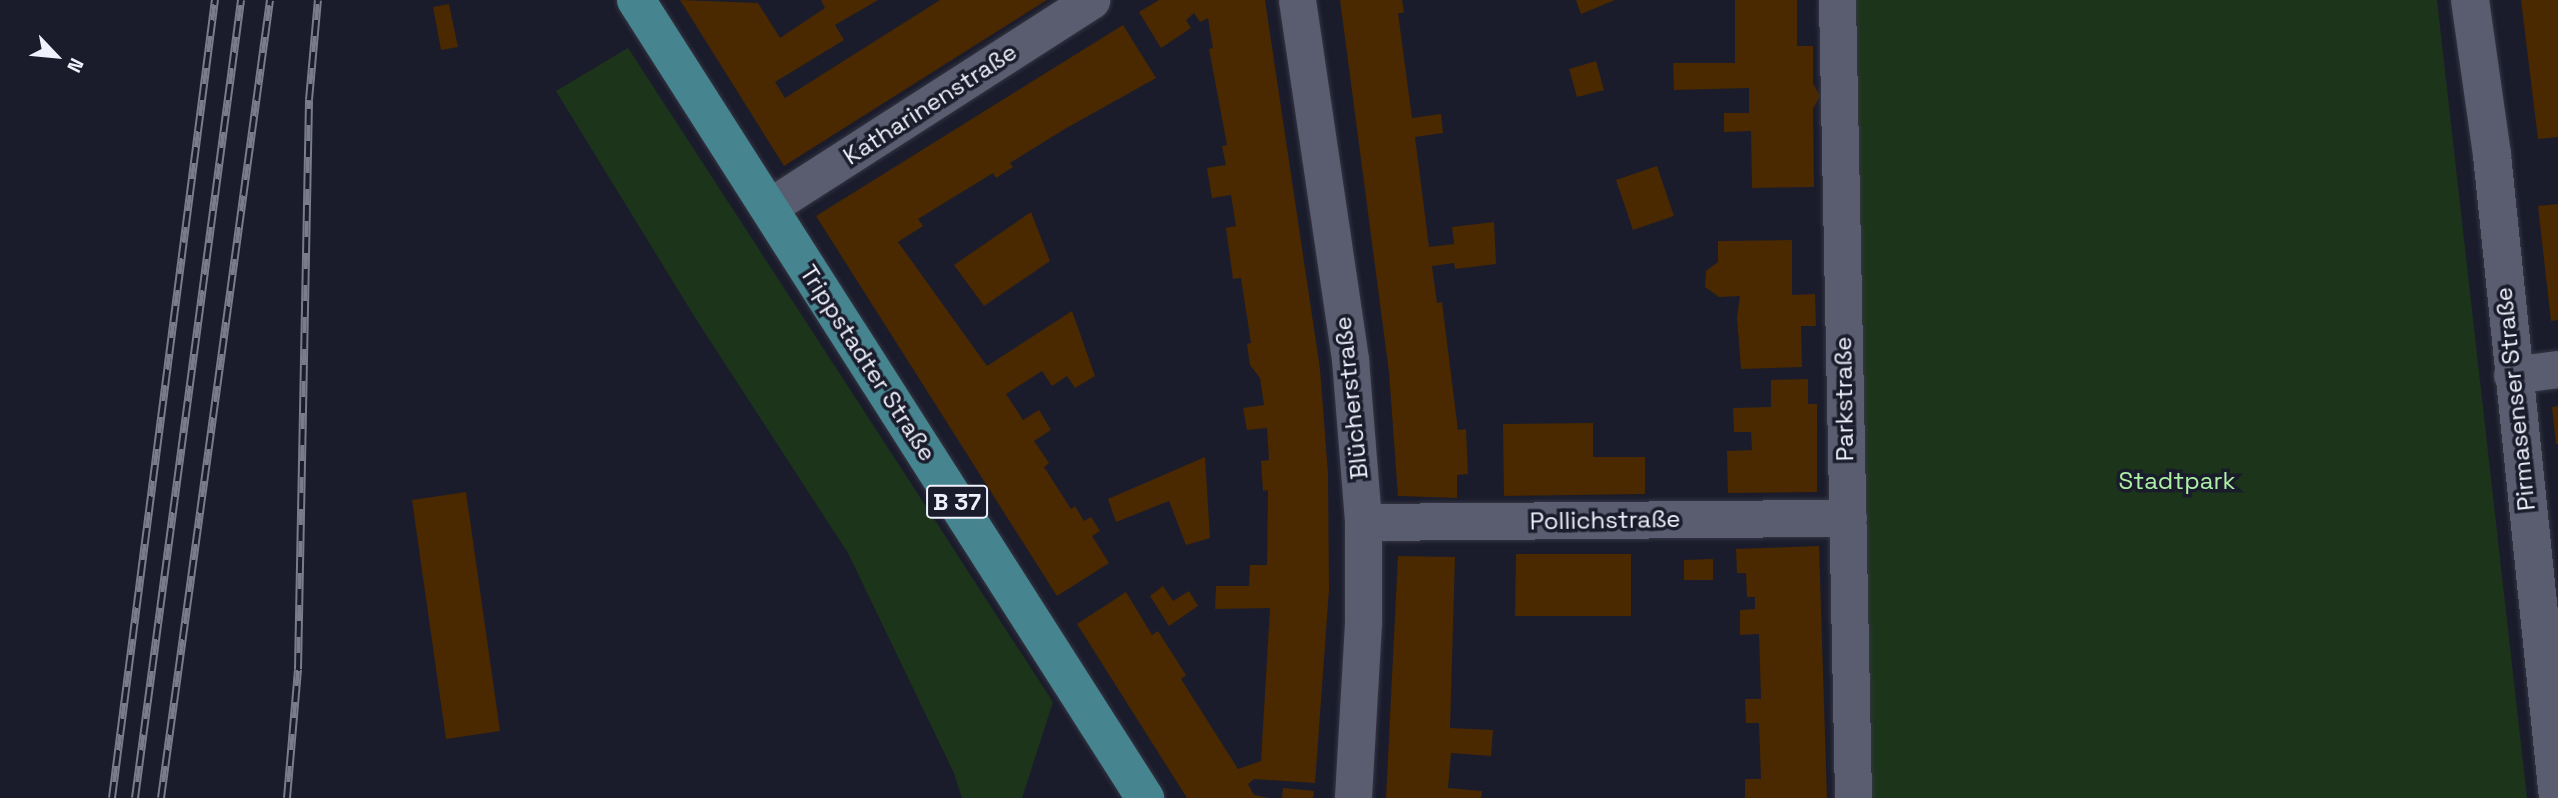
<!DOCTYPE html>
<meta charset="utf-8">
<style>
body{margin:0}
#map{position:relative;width:2558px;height:798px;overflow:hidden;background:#1a1c2c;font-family:"Space Grotesk",sans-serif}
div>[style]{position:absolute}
.green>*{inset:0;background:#1c351a}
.building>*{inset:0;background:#4a2800}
.roads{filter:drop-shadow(0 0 2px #353542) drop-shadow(0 0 2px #353542)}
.minor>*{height:37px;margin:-18.5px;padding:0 18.5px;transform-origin:18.5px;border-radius:18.5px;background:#5a5d70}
.tertiary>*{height:38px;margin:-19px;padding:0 19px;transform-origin:19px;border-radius:19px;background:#5a5d70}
.primary>*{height:38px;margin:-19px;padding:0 19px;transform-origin:19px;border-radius:19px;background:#46858f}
.rail>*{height:8px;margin-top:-4px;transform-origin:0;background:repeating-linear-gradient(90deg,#1a1c2c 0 16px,#7a7c8a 0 32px);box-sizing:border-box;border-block:2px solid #7a7c8a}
span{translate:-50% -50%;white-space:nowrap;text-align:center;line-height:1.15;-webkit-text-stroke:7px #1a1c2c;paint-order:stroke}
.shield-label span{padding:2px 5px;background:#1a1c2c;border:2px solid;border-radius:5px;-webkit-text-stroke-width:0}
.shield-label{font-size:23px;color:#eff1fc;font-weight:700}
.street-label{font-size:24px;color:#eff1fc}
.park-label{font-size:24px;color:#adf0a6}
.north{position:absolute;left:21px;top:21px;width:70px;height:70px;-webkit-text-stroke:5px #1a1c2c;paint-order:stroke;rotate:116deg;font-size:19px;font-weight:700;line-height:28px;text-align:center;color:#eff1fc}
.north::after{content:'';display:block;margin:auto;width:24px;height:32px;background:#eff1fc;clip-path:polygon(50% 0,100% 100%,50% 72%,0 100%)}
</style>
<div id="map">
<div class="green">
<i style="clip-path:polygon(1853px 0,2437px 0,2527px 798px,1872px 798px)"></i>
<i style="clip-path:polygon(628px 48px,1053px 702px,1022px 798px,962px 798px,954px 773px,848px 553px,696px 319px,556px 91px)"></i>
</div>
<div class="building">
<i style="clip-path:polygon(680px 0,758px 3px,780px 38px,825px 8px,821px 0,878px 0,835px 25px,844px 40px,775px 82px,785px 98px,940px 0,1047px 0,784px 166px)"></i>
<i style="clip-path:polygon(1159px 0,1265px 0,1320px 369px,1328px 474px,1329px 590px,1315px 783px,1254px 779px,1248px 784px,1254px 795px,1269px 798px,1187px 798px,1077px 624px,1126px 592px,1152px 635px,1158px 631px,1186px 675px,1181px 679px,1238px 769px,1261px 761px,1270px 608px,1215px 609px,1216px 586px,1249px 586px,1250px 565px,1267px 565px,1268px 490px,1263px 491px,1261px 461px,1269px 460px,1267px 428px,1247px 430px,1243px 408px,1264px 405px,1260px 378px,1250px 365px,1247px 344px,1251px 343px,1241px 278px,1233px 279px,1226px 228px,1236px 226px,1231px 195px,1212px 198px,1207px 168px,1226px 165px,1222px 146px,1227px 145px,1209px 49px,1213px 48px,1208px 18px,1200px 22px,1194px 13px,1186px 20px,1191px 28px,1161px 48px,1139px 12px)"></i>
<i style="clip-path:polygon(1340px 0,1402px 0,1404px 13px,1398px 13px,1412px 118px,1441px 114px,1443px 133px,1415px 137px,1429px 247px,1454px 244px,1452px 227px,1494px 222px,1496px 264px,1455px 269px,1454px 263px,1432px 266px,1437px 303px,1442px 302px,1458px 430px,1466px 429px,1468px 474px,1457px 475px,1457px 498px,1398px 496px,1389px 372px)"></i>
<i style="clip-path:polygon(1576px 0,1615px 0,1581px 14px)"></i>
<i style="clip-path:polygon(1735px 0,1797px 0,1797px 46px,1813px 46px,1813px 83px,1820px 96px,1813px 109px,1814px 187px,1752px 188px,1751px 131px,1724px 132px,1724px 113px,1749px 113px,1749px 88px,1674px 90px,1673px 63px,1735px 63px)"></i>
<i style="clip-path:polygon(2521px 0,2558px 0,2558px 137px,2538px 139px)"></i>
<i style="clip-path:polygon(449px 4px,458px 47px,441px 50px,433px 7px)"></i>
<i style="clip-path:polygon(1123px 25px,1156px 78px,1063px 130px,1010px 163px,1013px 167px,996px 178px,993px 173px,918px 219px,923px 226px,898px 242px,987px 366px,1072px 311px,1095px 376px,1075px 388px,1067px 376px,1052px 386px,1042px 371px,1006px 394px,1023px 420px,1039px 410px,1051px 430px,1034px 441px,1049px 463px,1044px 467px,1071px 509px,1075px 506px,1084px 521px,1091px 517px,1100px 531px,1092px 536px,1109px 563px,1057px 596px,816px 216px)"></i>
<i style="clip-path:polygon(1596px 61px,1604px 90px,1577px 97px,1569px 69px)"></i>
<i style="clip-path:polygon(1657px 166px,1674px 216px,1633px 230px,1616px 180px)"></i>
<i style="clip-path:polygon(2558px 204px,2558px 320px,2551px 321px,2538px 206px)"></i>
<i style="clip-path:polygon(1031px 212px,1050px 261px,984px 306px,954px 265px)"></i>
<i style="clip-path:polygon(1792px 240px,1792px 295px,1815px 294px,1816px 326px,1801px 326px,1802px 367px,1741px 369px,1737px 317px,1740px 296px,1719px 297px,1705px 287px,1706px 271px,1718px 262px,1718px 241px)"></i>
<i style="clip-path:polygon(1808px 379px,1808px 404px,1817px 404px,1817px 492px,1728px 493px,1727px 451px,1752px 450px,1751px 432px,1734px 432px,1733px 408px,1771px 407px,1771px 380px)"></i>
<i style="clip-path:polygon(2558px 406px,2558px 444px,2556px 444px,2552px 407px)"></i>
<i style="clip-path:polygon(1593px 423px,1593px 457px,1645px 457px,1645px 494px,1504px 496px,1503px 424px)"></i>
<i style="clip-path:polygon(1205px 457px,1210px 538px,1186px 545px,1169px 501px,1116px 522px,1108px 499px)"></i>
<i style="clip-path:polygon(466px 492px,500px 731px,446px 739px,412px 500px)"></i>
<i style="clip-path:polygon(1819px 546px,1827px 798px,1745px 798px,1745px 779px,1761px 779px,1759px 723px,1746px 723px,1745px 699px,1761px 699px,1759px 634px,1740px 635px,1740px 610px,1755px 609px,1755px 597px,1747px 597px,1746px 573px,1737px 573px,1736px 549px)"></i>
<i style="clip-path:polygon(1516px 554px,1631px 554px,1631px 616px,1515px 616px)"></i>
<i style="clip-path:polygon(1398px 556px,1455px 557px,1450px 728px,1493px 730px,1491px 756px,1451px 753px,1448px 788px,1482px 791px,1481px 798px,1386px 798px)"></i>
<i style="clip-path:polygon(1713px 559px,1713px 580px,1684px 580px,1684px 560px)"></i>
<i style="clip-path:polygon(1163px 586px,1173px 601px,1189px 591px,1198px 606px,1169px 626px,1150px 596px)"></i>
<i style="clip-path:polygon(1283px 788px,1314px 791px,1313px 798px,1282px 798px)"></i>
</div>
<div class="roads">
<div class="minor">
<i style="left:1297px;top:0;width:363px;rotate:81.6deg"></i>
<i style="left:1350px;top:359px;width:164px;rotate:85.4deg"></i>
<i style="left:1363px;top:522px;width:101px;rotate:90deg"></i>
<i style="left:1363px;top:623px;width:175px;rotate:93.3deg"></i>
<i style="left:1837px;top:0;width:798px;rotate:88.85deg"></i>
<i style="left:769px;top:207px;width:383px;rotate:-32.7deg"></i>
<i style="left:2512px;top:375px;width:46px;rotate:-7.4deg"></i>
<i style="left:1363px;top:522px;width:485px;rotate:-0.5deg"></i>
</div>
<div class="tertiary">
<i style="left:2470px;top:0;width:157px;rotate:81.9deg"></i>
<i style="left:2492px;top:155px;width:646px;rotate:84.14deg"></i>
</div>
<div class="primary">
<i style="left:636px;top:0;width:947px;rotate:57.47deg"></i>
</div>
</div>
<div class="rail">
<i style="left:112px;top:798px;width:805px;rotate:-82.65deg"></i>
<i style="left:135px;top:798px;width:805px;rotate:-82.43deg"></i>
<i style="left:161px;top:798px;width:805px;rotate:-82.22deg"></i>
<i style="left:287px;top:798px;width:129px;rotate:-85.1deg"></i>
<i style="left:298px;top:669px;width:569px;rotate:-88.89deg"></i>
<i style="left:309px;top:100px;width:100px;rotate:-84.9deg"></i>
</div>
<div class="shield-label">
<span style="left:957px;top:502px">B 37</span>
</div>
<div class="street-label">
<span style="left:930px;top:104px;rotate:-33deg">Katharinenstraße</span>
<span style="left:868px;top:363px;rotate:57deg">Trippstadter Straße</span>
<span style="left:1351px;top:398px;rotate:-96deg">Blücherstraße</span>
<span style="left:1844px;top:399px;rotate:-91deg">Parkstraße</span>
<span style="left:2515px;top:399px;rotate:-96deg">Pirmasenser Straße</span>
<span style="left:1605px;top:520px;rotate:-1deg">Pollichstraße</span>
</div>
<div class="park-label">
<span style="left:2177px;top:481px">Stadtpark</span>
</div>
<div class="north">N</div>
</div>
